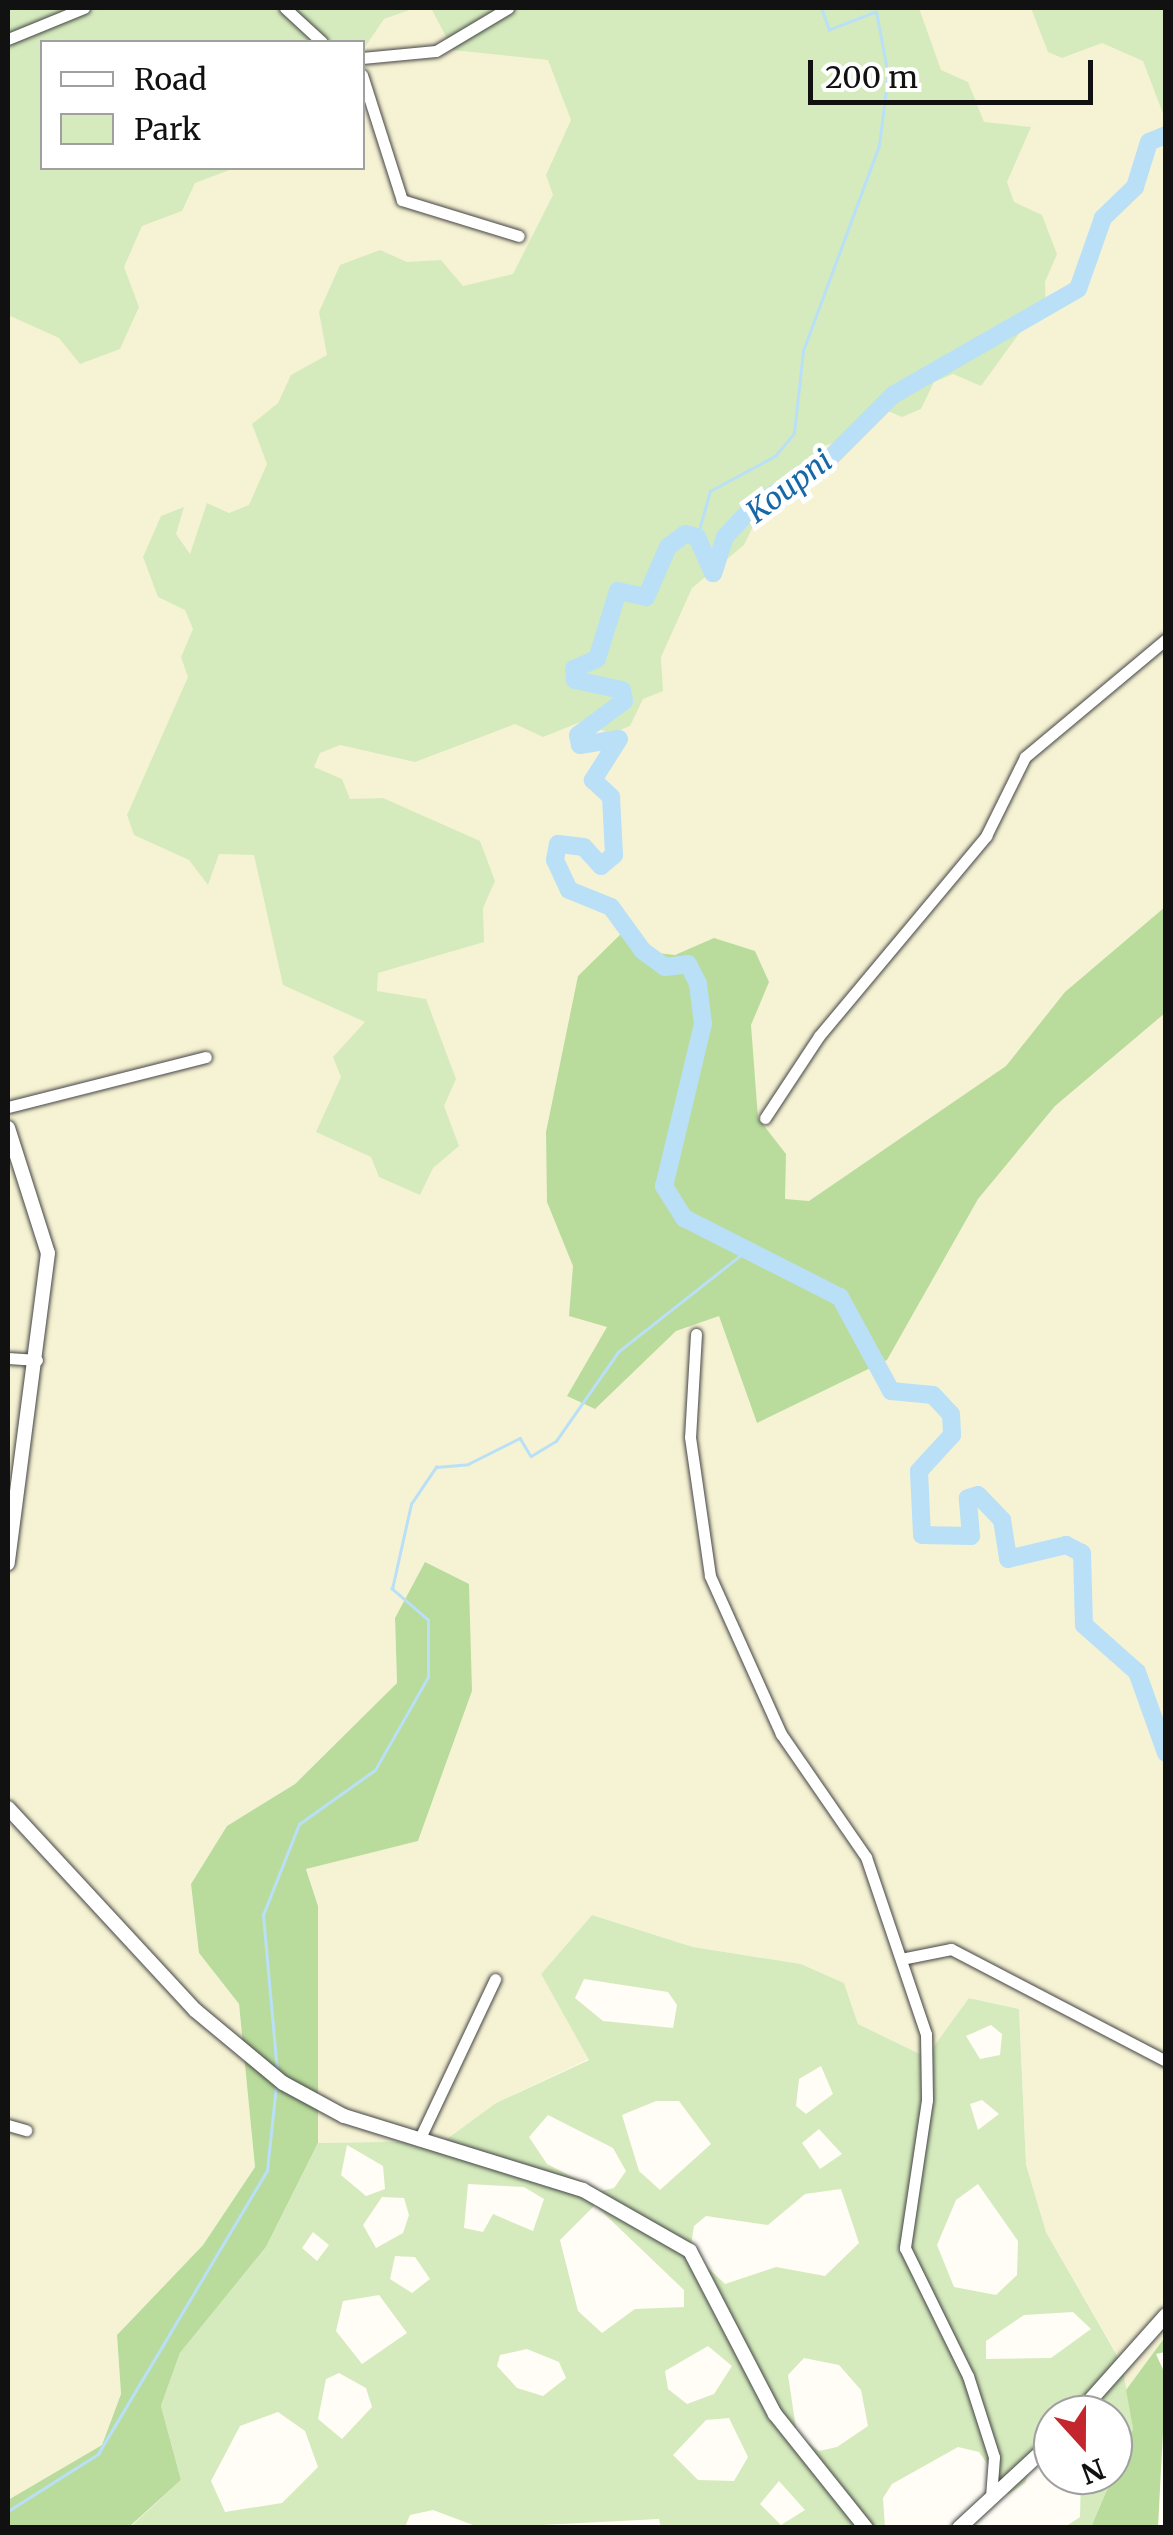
<!DOCTYPE html>
<style>
body{margin:0}
#map{position:relative;width:1173px;height:2535px;overflow:hidden;background:#fffdf5;font-family:Merriweather,serif}
div>[style]{position:absolute}
.farmland>*{inset:0;background:#f6f3d4}
.green>*{inset:0;background:#d5ebbd}
.forest>*{inset:0;background:#b9dc9c}
.stream>*{height:2.5px;margin:-1.25px;padding:0 1.25px;transform-origin:1.25px;border-radius:1.25px;background:#b9e0f7}
.river>*{height:18px;margin:-9px;padding:0 9px;transform-origin:9px;border-radius:9px;background:#b9e0f7}
.roads{filter:drop-shadow(0 0 2px #444) drop-shadow(0 0 2px #444)}
.minor>*{height:11px;margin:-5.5px;padding:0 5.5px;transform-origin:5.5px;border-radius:5.5px;background:#fff}
.tertiary>*{height:14px;margin:-7px;padding:0 7px;transform-origin:7px;border-radius:7px;background:#fff}
span{translate:-50% -50%;white-space:nowrap;text-align:center;line-height:1.15;-webkit-text-stroke:10px #fff;paint-order:stroke}
.water-label{font-size:30px;color:#1768a6;font-style:italic}
.frame{position:absolute;inset:0;border:10px solid #111;pointer-events:none}
.legend{position:absolute;left:40px;top:40px;width:325px;height:130px;box-sizing:border-box;background:#fff;border:2px solid #a0a0a0;margin:0;padding:12px 18px;list-style:none;font-size:30px;color:#111}
.legend li{display:flex;align-items:center;gap:20px;height:50px}
.legend b{width:50px;border:2px solid #a0a0a0}
.north{position:absolute;left:1033px;top:2395px;width:100px;height:100px;box-sizing:border-box;background:#fff;border:2px solid #a0a0a0;border-radius:50%;rotate:159deg;font-size:28px;font-weight:700;line-height:40px;text-align:center;color:#111}
.north::after{content:'';display:block;margin:auto;width:35px;height:45px;background:#c4262e;clip-path:polygon(50% 0,100% 100%,50% 72%,0 100%)}
.scale{position:absolute;left:808px;top:60px;width:285px;height:45px;box-sizing:border-box;border:5px solid #111;border-top:0;padding-left:12px;font-size:30px;line-height:35px;white-space:nowrap;color:#111;-webkit-text-stroke:8px #fff;paint-order:stroke}
</style>
<div id="map">
<div class="farmland">
<i style="clip-path:polygon(evenodd,8px 8px,1165px 8px,1165px 2337px,1126px 2390px,1122px 2363px,1046px 2232px,1026px 2163px,1019px 2009px,970px 1998px,926px 2057px,858px 2024px,844px 1983px,801px 1964px,693px 1947px,592px 1915px,541px 1974px,589px 2059px,496px 2103px,444px 2141px,318px 2143px,318px 1906px,306px 1868px,418px 1841px,472px 1691px,395px 1618px,397px 1683px,295px 1784px,227px 1826px,199px 1953px,239px 2004px,255px 2167px,203px 2245px,117px 2335px,121px 2394px,102px 2445px,8px 2500px,8px 8px,42px 42px,362px 42px,362px 168px,42px 168px,42px 42px)"></i>
</div>
<div class="green">
<i style="clip-path:polygon(8px 8px,415px 8px,384px 19px,363px 50px,362px 42px,42px 42px,42px 168px,235px 168px,195px 183px,182px 211px,142px 226px,124px 267px,139px 307px,120px 349px,80px 364px,59px 338px,8px 315px)"></i>
<i style="clip-path:polygon(431px 8px,919px 8px,941px 70px,968px 82px,984px 122px,1031px 127px,1007px 182px,1014px 202px,1042px 215px,1057px 254px,1045px 282px,1046px 316px,1026px 324px,981px 386px,953px 374px,934px 382px,921px 409px,902px 417px,874px 405px,861px 432px,822px 447px,809px 475px,789px 483px,777px 510px,757px 518px,744px 545px,692px 588px,661px 657px,663px 691px,643px 699px,630px 726px,610px 734px,583px 721px,543px 737px,515px 724px,415px 762px,340px 745px,320px 753px,314px 767px,342px 779px,350px 799px,383px 798px,480px 841px,495px 881px,483px 908px,484px 942px,378px 973px,377px 991px,426px 999px,456px 1079px,444px 1106px,459px 1146px,433px 1168px,420px 1195px,379px 1177px,371px 1157px,316px 1132px,341px 1077px,333px 1057px,365px 1022px,283px 985px,254px 855px,219px 854px,208px 885px,189px 860px,134px 835px,127px 815px,188px 677px,181px 657px,193px 629px,185px 610px,158px 597px,143px 557px,161px 516px,184px 507px,176px 534px,190px 554px,207px 503px,229px 513px,249px 505px,267px 464px,252px 424px,278px 403px,291px 375px,327px 355px,319px 312px,340px 265px,380px 250px,407px 262px,441px 260px,463px 286px,513px 274px,553px 195px,546px 175px,571px 120px,548px 60px,453px 50px)"></i>
<i style="clip-path:polygon(1031px 8px,1165px 8px,1165px 119px,1143px 61px,1102px 43px,1062px 58px,1048px 52px)"></i>
<i style="clip-path:polygon(evenodd,592px 1915px,693px 1947px,801px 1964px,844px 1983px,858px 2024px,926px 2057px,969px 1998px,1019px 2009px,1026px 2164px,1046px 2232px,1122px 2364px,1133px 2429px,1091px 2527px,1065px 2527px,1080px 2517px,1081px 2475px,1113px 2475px,1113px 2415px,1053px 2415px,1053px 2444px,1041px 2439px,1025px 2483px,1009px 2494px,979px 2452px,958px 2447px,892px 2484px,883px 2498px,885px 2527px,661px 2528px,659px 2519px,481px 2528px,433px 2510px,410px 2515px,405px 2527px,129px 2528px,181px 2480px,161px 2406px,180px 2353px,266px 2247px,318px 2143px,444px 2141px,496px 2103px,589px 2060px,541px 1974px,592px 1915px,584px 1979px,668px 1992px,677px 2005px,673px 2028px,603px 2021px,575px 1998px,584px 1979px,592px 1915px,991px 2025px,1002px 2034px,1000px 2055px,980px 2059px,966px 2036px,991px 2025px,592px 1915px,821px 2066px,833px 2094px,806px 2114px,796px 2106px,799px 2079px,821px 2066px,592px 1915px,982px 2100px,999px 2114px,978px 2130px,970px 2104px,982px 2100px,592px 1915px,656px 2101px,679px 2101px,711px 2144px,660px 2190px,639px 2171px,622px 2115px,656px 2101px,592px 1915px,548px 2115px,613px 2148px,626px 2171px,614px 2188px,600px 2191px,547px 2164px,529px 2137px,548px 2115px,592px 1915px,819px 2129px,842px 2154px,820px 2169px,802px 2143px,819px 2129px,592px 1915px,347px 2145px,383px 2166px,385px 2189px,366px 2196px,341px 2175px,347px 2145px,592px 1915px,468px 2184px,524px 2187px,544px 2199px,533px 2231px,493px 2214px,483px 2232px,464px 2228px,468px 2184px,592px 1915px,978px 2184px,1018px 2241px,1017px 2275px,996px 2295px,954px 2287px,937px 2245px,956px 2200px,978px 2184px,592px 1915px,841px 2189px,859px 2243px,825px 2276px,776px 2267px,725px 2284px,690px 2251px,694px 2226px,706px 2216px,768px 2225px,805px 2194px,841px 2189px,592px 1915px,382px 2197px,404px 2198px,409px 2215px,403px 2233px,376px 2248px,363px 2225px,382px 2197px,592px 1915px,595px 2205px,684px 2290px,684px 2307px,635px 2309px,602px 2333px,578px 2311px,560px 2240px,595px 2205px,592px 1915px,313px 2232px,329px 2245px,317px 2261px,302px 2248px,313px 2232px,592px 1915px,395px 2256px,415px 2257px,430px 2279px,412px 2293px,390px 2279px,395px 2256px,592px 1915px,379px 2295px,407px 2333px,362px 2364px,336px 2331px,343px 2301px,379px 2295px,592px 1915px,1073px 2312px,1091px 2329px,1051px 2358px,986px 2359px,986px 2341px,1024px 2315px,1073px 2312px,592px 1915px,708px 2346px,732px 2366px,714px 2394px,687px 2404px,668px 2389px,665px 2371px,708px 2346px,592px 1915px,527px 2349px,559px 2362px,566px 2378px,543px 2396px,517px 2388px,497px 2366px,500px 2355px,527px 2349px,592px 1915px,804px 2358px,839px 2365px,861px 2390px,868px 2426px,837px 2447px,819px 2451px,797px 2435px,788px 2375px,804px 2358px,592px 1915px,339px 2373px,366px 2388px,372px 2407px,342px 2439px,318px 2419px,326px 2379px,339px 2373px,592px 1915px,278px 2412px,305px 2431px,318px 2467px,282px 2503px,225px 2512px,211px 2481px,240px 2426px,278px 2412px,592px 1915px,729px 2418px,748px 2457px,734px 2481px,698px 2480px,673px 2455px,706px 2420px,729px 2418px,592px 1915px,779px 2481px,805px 2510px,781px 2525px,760px 2504px,779px 2481px)"></i>
</div>
<div class="forest">
<i style="clip-path:polygon(1165px 907px,1165px 1013px,1055px 1106px,978px 1199px,887px 1360px,757px 1423px,719px 1316px,676px 1331px,595px 1409px,567px 1396px,607px 1327px,569px 1316px,573px 1266px,547px 1202px,546px 1132px,578px 976px,628px 927px,639px 951px,675px 955px,714px 938px,755px 951px,769px 982px,751px 1025px,758px 1118px,786px 1154px,785px 1199px,809px 1201px,1006px 1066px,1065px 992px)"></i>
<i style="clip-path:polygon(425px 1562px,469px 1584px,472px 1691px,418px 1841px,306px 1869px,318px 1906px,318px 2143px,266px 2247px,180px 2353px,161px 2406px,181px 2480px,129px 2527px,8px 2527px,8px 2500px,102px 2445px,121px 2394px,117px 2335px,203px 2245px,255px 2167px,239px 2004px,199px 1953px,191px 1884px,227px 1826px,295px 1784px,397px 1683px,395px 1618px)"></i>
<i style="clip-path:polygon(1165px 2337px,1165px 2352px,1156px 2354px,1166px 2376px,1158px 2527px,1091px 2527px,1133px 2429px,1126px 2390px)"></i>
</div>
<div class="stream">
<i style="left:697px;top:537px;width:48px;rotate:-74.2deg"></i>
<i style="left:710px;top:491px;width:74px;rotate:-28.3deg"></i>
<i style="left:775px;top:456px;width:30px;rotate:-50deg"></i>
<i style="left:794px;top:433px;width:82px;rotate:-83.7deg"></i>
<i style="left:803px;top:351px;width:220px;rotate:-69.7deg"></i>
<i style="left:879px;top:145px;width:71px;rotate:-82.7deg"></i>
<i style="left:888px;top:75px;width:64px;rotate:-100.8deg"></i>
<i style="left:876px;top:12px;width:50px;rotate:159deg"></i>
<i style="left:829px;top:30px;width:23px;rotate:-110deg"></i>
<i style="left:277px;top:2072px;width:158px;rotate:-95.1deg"></i>
<i style="left:263px;top:1915px;width:98px;rotate:-68.4deg"></i>
<i style="left:299px;top:1824px;width:93px;rotate:-35.4deg"></i>
<i style="left:375px;top:1770px;width:107px;rotate:-60.3deg"></i>
<i style="left:428px;top:1677px;width:57px;rotate:-90deg"></i>
<i style="left:428px;top:1620px;width:48px;rotate:-139.3deg"></i>
<i style="left:392px;top:1589px;width:87px;rotate:-77.4deg"></i>
<i style="left:411px;top:1504px;width:45px;rotate:-56deg"></i>
<i style="left:436px;top:1467px;width:32px;rotate:-5deg"></i>
<i style="left:468px;top:1464px;width:58px;rotate:-26.6deg"></i>
<i style="left:520px;top:1438px;width:21px;rotate:59deg"></i>
<i style="left:531px;top:1456px;width:29px;rotate:-31deg"></i>
<i style="left:556px;top:1441px;width:108px;rotate:-55.1deg"></i>
<i style="left:618px;top:1352px;width:163px;rotate:-38.3deg"></i>
<i style="left:8px;top:2511px;width:107px;rotate:-32.3deg"></i>
<i style="left:98px;top:2454px;width:330px;rotate:-59.2deg"></i>
<i style="left:267px;top:2171px;width:86px;rotate:-84deg"></i>
</div>
<div class="river">
<i style="left:1166px;top:135px;width:18px;rotate:158deg"></i>
<i style="left:1149px;top:142px;width:47px;rotate:107.3deg"></i>
<i style="left:1135px;top:187px;width:45px;rotate:135.9deg"></i>
<i style="left:1103px;top:218px;width:75px;rotate:109.4deg"></i>
<i style="left:1078px;top:289px;width:213px;rotate:150.2deg"></i>
<i style="left:893px;top:395px;width:93px;rotate:135deg"></i>
<i style="left:827px;top:461px;width:87px;rotate:148.1deg"></i>
<i style="left:753px;top:507px;width:41px;rotate:133deg"></i>
<i style="left:725px;top:537px;width:38px;rotate:108deg"></i>
<i style="left:713px;top:573px;width:39px;rotate:-114deg"></i>
<i style="left:697px;top:537px;width:12px;rotate:-166deg"></i>
<i style="left:685px;top:534px;width:21px;rotate:143deg"></i>
<i style="left:668px;top:547px;width:55px;rotate:113.7deg"></i>
<i style="left:646px;top:597px;width:29px;rotate:-168deg"></i>
<i style="left:618px;top:591px;width:71px;rotate:107.2deg"></i>
<i style="left:597px;top:659px;width:25px;rotate:157deg"></i>
<i style="left:574px;top:669px;width:11px;rotate:85deg"></i>
<i style="left:575px;top:680px;width:48px;rotate:12deg"></i>
<i style="left:622px;top:690px;width:11px;rotate:80deg"></i>
<i style="left:624px;top:701px;width:57px;rotate:143.5deg"></i>
<i style="left:578px;top:735px;width:10px;rotate:79deg"></i>
<i style="left:580px;top:745px;width:39px;rotate:-9deg"></i>
<i style="left:619px;top:739px;width:49px;rotate:122.4deg"></i>
<i style="left:593px;top:780px;width:25px;rotate:43deg"></i>
<i style="left:611px;top:797px;width:58px;rotate:87deg"></i>
<i style="left:614px;top:855px;width:17px;rotate:140deg"></i>
<i style="left:601px;top:866px;width:25px;rotate:-132deg"></i>
<i style="left:584px;top:847px;width:26px;rotate:-173deg"></i>
<i style="left:558px;top:844px;width:16px;rotate:101deg"></i>
<i style="left:555px;top:860px;width:33px;rotate:65deg"></i>
<i style="left:569px;top:890px;width:45px;rotate:22deg"></i>
<i style="left:611px;top:907px;width:54px;rotate:54deg"></i>
<i style="left:643px;top:951px;width:27px;rotate:36deg"></i>
<i style="left:665px;top:967px;width:23px;rotate:-7deg"></i>
<i style="left:688px;top:964px;width:22px;rotate:63deg"></i>
<i style="left:698px;top:984px;width:40px;rotate:82.9deg"></i>
<i style="left:703px;top:1024px;width:167px;rotate:103.5deg"></i>
<i style="left:664px;top:1186px;width:38px;rotate:58deg"></i>
<i style="left:684px;top:1218px;width:175px;rotate:26.9deg"></i>
<i style="left:840px;top:1297px;width:107px;rotate:61.5deg"></i>
<i style="left:891px;top:1391px;width:42px;rotate:5.4deg"></i>
<i style="left:933px;top:1395px;width:26px;rotate:47deg"></i>
<i style="left:951px;top:1414px;width:21px;rotate:87deg"></i>
<i style="left:952px;top:1435px;width:49px;rotate:132.5deg"></i>
<i style="left:919px;top:1471px;width:64px;rotate:87.3deg"></i>
<i style="left:922px;top:1535px;width:49px;rotate:1.2deg"></i>
<i style="left:971px;top:1536px;width:38px;rotate:-95deg"></i>
<i style="left:968px;top:1498px;width:10px;rotate:-17deg"></i>
<i style="left:978px;top:1495px;width:35px;rotate:46deg"></i>
<i style="left:1002px;top:1520px;width:39px;rotate:81deg"></i>
<i style="left:1008px;top:1559px;width:60px;rotate:-13.6deg"></i>
<i style="left:1066px;top:1545px;width:18px;rotate:27deg"></i>
<i style="left:1082px;top:1553px;width:72px;rotate:88.4deg"></i>
<i style="left:1084px;top:1625px;width:71px;rotate:41.6deg"></i>
<i style="left:1137px;top:1672px;width:86px;rotate:70.3deg"></i>
</div>
<div class="roads">
<div class="minor">
<i style="left:285px;top:8px;width:50px;rotate:42.6deg"></i>
<i style="left:8px;top:39px;width:82px;rotate:-22.2deg"></i>
<i style="left:362px;top:58px;width:74px;rotate:-5.4deg"></i>
<i style="left:436px;top:51px;width:84px;rotate:-30.8deg"></i>
<i style="left:362px;top:75px;width:131px;rotate:72.3deg"></i>
<i style="left:402px;top:200px;width:122px;rotate:17.1deg"></i>
<i style="left:8px;top:1107px;width:204px;rotate:-14.2deg"></i>
<i style="left:765px;top:1118px;width:98px;rotate:-56.6deg"></i>
<i style="left:819px;top:1036px;width:261px;rotate:-50.1deg"></i>
<i style="left:986px;top:836px;width:88px;rotate:-63.7deg"></i>
<i style="left:1025px;top:757px;width:184px;rotate:-39.9deg"></i>
<i style="left:696px;top:1334px;width:103px;rotate:93.3deg"></i>
<i style="left:690px;top:1437px;width:140px;rotate:81.8deg"></i>
<i style="left:710px;top:1576px;width:173px;rotate:65.8deg"></i>
<i style="left:781px;top:1734px;width:150px;rotate:55.4deg"></i>
<i style="left:866px;top:1857px;width:187px;rotate:71.3deg"></i>
<i style="left:926px;top:2034px;width:66px;rotate:89.1deg"></i>
<i style="left:927px;top:2100px;width:150px;rotate:98.5deg"></i>
<i style="left:905px;top:2248px;width:143px;rotate:63.8deg"></i>
<i style="left:968px;top:2376px;width:85px;rotate:72.2deg"></i>
<i style="left:994px;top:2457px;width:40px;rotate:94.3deg"></i>
<i style="left:8px;top:1358px;width:29px;rotate:4deg"></i>
<i style="left:906px;top:1958px;width:46px;rotate:-11.3deg"></i>
<i style="left:951px;top:1949px;width:242px;rotate:27.5deg"></i>
<i style="left:8px;top:2125px;width:19px;rotate:16deg"></i>
<i style="left:419px;top:2140px;width:178px;rotate:-64.7deg"></i>
</div>
<div class="tertiary">
<i style="left:8px;top:1128px;width:131px;rotate:72.3deg"></i>
<i style="left:48px;top:1253px;width:313px;rotate:97.4deg"></i>
<i style="left:8px;top:1808px;width:275px;rotate:47.2deg"></i>
<i style="left:195px;top:2010px;width:114px;rotate:39.7deg"></i>
<i style="left:283px;top:2083px;width:69px;rotate:28.4deg"></i>
<i style="left:344px;top:2116px;width:250px;rotate:17.2deg"></i>
<i style="left:583px;top:2190px;width:123px;rotate:29.7deg"></i>
<i style="left:690px;top:2251px;width:184px;rotate:62.5deg"></i>
<i style="left:775px;top:2414px;width:146px;rotate:51.4deg"></i>
<i style="left:1077px;top:2415px;width:134px;rotate:-48.3deg"></i>
<i style="left:959px;top:2528px;width:128px;rotate:-42.8deg"></i>
</div>
</div>
<div class="water-label">
<span style="left:789px;top:486px;rotate:-37deg">Koupni</span>
</div>
<div class="frame"></div>
<ul class="legend">
<li><b style="height:12px;background:#fff"></b>Road</li>
<li><b style="height:28px;background:#d5ebbd"></b>Park</li>
</ul>
<div class="north">N</div>
<div class="scale">200 m</div>
</div>
